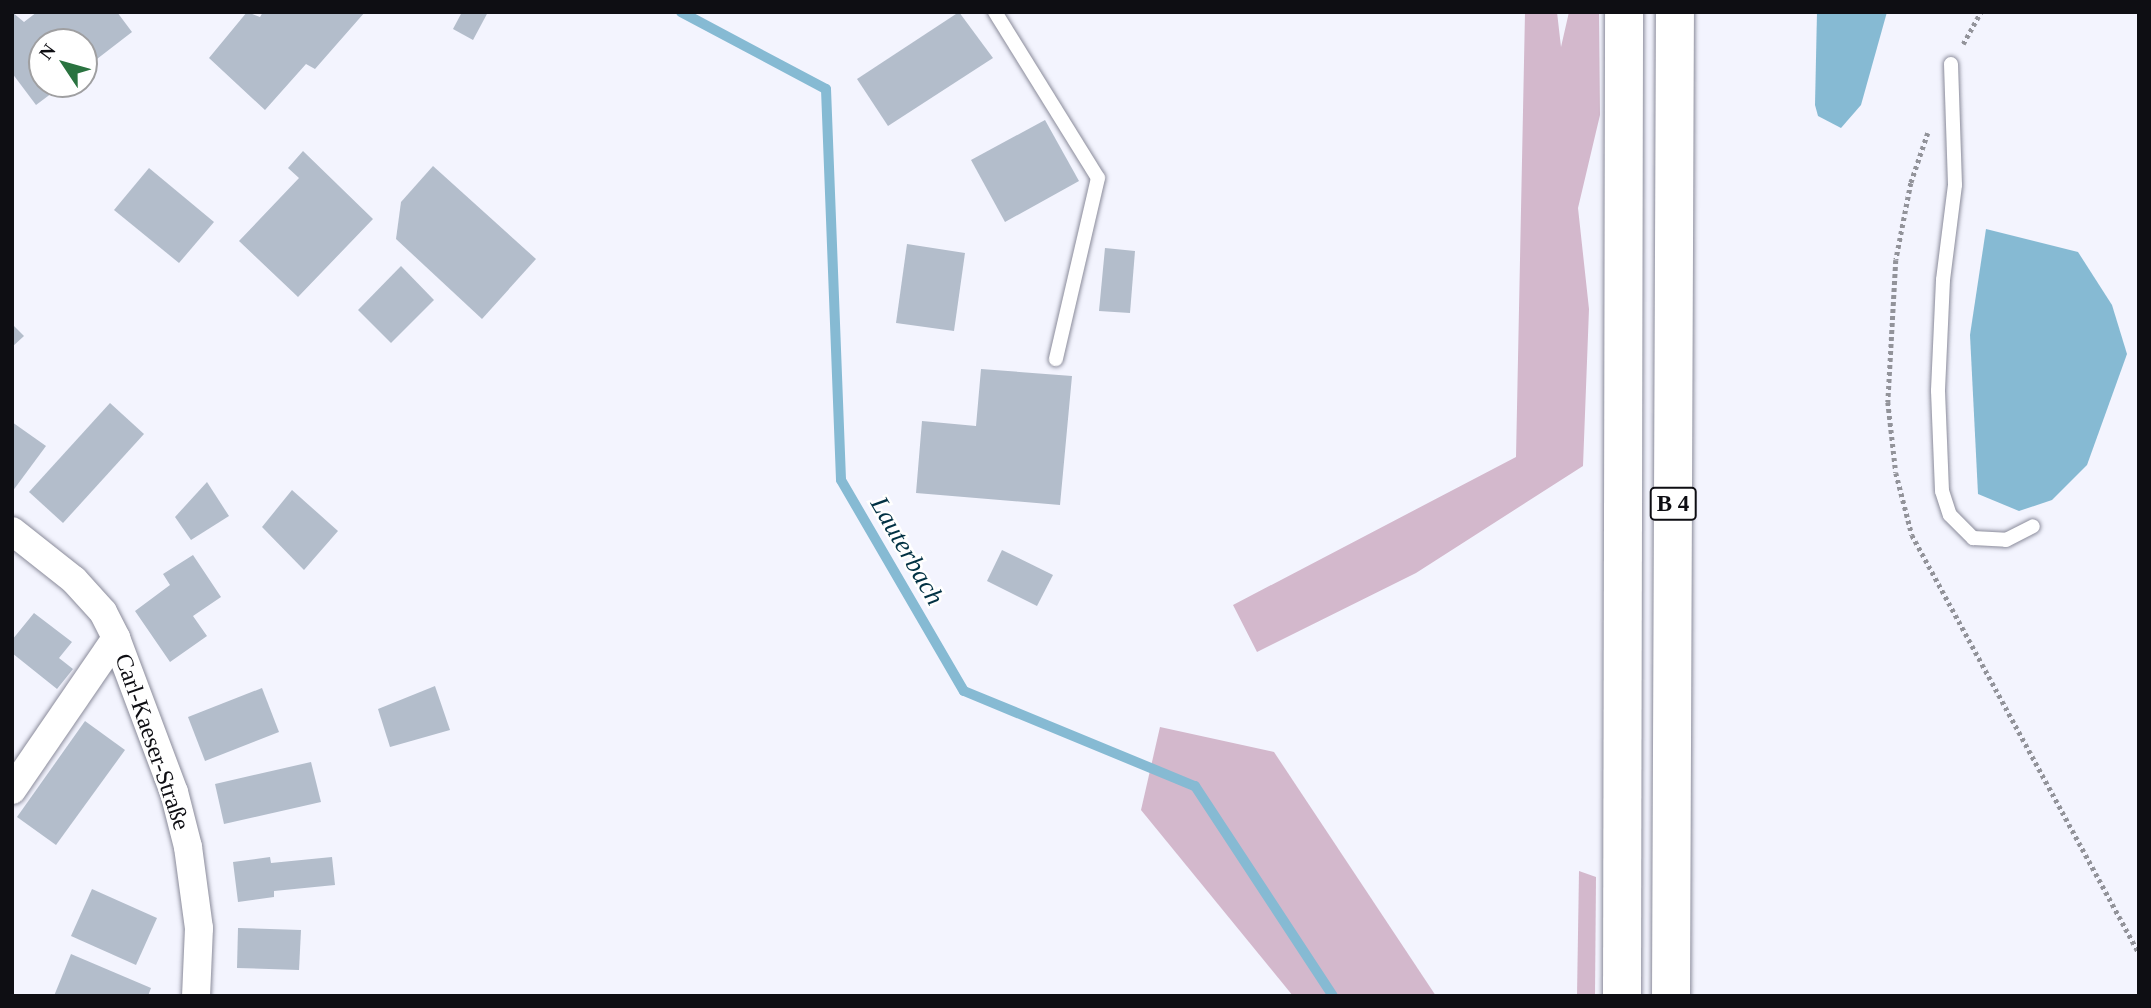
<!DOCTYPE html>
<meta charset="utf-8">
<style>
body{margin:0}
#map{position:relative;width:2151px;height:1008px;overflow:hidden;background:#f3f4fe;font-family:Georgia,serif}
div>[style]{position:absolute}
.green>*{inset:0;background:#d3b8cc}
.water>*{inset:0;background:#86bad3}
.stream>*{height:10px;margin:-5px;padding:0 5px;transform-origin:5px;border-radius:5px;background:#86bad3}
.building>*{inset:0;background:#b3bdcb}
.path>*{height:4.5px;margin-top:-2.25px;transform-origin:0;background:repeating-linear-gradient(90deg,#92939a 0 3.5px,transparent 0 7px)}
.roads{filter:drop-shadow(0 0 2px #8a8b9a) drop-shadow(0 0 2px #8a8b9a)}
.service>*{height:14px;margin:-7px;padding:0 7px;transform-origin:7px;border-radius:7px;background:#fff}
.minor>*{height:28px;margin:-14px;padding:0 14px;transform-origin:14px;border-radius:14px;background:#fff}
.trunk>*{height:38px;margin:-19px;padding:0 19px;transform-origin:19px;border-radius:19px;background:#fff}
span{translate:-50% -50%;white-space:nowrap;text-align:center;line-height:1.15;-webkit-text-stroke:5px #fff;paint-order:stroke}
.shield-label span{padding:2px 5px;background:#fff;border:2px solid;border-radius:5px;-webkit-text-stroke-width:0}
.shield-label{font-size:23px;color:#0e0e13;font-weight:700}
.street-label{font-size:24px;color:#0e0e13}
.water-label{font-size:26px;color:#013143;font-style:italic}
.frame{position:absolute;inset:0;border:14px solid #0e0e13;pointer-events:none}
.north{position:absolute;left:28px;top:28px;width:70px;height:70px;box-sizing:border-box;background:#fff;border:2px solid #9f9fa1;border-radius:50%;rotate:306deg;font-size:19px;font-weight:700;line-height:28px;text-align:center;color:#0e0e13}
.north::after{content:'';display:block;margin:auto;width:24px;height:32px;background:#2a7340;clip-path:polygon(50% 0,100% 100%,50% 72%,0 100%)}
</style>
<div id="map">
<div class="green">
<i style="clip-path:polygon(1525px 12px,1557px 12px,1561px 47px,1569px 12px,1599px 12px,1600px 115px,1578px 208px,1589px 309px,1583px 466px,1416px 573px,1257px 652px,1233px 605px,1516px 457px)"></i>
<i style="clip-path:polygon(1160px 727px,1274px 752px,1436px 996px,1293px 996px,1141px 810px)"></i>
<i style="clip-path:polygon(1579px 871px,1596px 877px,1595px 996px,1577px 996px)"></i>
</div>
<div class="water">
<i style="clip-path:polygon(1817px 12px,1887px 12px,1861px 105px,1841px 128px,1818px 116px,1815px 105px)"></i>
<i style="clip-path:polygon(1986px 229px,2078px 252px,2112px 305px,2127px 354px,2087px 465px,2052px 500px,2019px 511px,1978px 494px,1970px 335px)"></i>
</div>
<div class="stream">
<i style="left:681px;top:12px;width:164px;rotate:28deg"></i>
<i style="left:826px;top:89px;width:391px;rotate:87.8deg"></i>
<i style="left:841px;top:480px;width:244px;rotate:59.8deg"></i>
<i style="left:964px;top:691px;width:250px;rotate:22.4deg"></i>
<i style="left:1195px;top:786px;width:251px;rotate:56.7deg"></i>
</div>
<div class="building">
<i style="clip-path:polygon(12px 12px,24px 22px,37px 12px,117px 12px,132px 32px,84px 69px,84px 42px,42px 42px,42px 84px,64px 84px,36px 105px,12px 73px)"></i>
<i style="clip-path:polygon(247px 12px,260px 17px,263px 12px,365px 12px,315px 69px,306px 64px,265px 110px,209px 58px)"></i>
<i style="clip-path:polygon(462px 12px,488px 12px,473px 40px,453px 29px)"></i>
<i style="clip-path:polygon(959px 12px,993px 58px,888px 126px,857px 79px)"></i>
<i style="clip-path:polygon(1045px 120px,1079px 181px,1005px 222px,971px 160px)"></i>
<i style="clip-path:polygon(303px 151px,373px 219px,298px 297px,239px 241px,299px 178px,288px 168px)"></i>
<i style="clip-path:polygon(433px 166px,536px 259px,482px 319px,396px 239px,401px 202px)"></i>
<i style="clip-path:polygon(149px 168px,214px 222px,179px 263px,114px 210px)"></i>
<i style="clip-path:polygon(907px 244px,965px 253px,954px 331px,896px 323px)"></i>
<i style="clip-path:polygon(1105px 248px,1135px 251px,1130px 313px,1099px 311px)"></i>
<i style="clip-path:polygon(401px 266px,434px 300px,391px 343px,358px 310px)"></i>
<i style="clip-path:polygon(12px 324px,24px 336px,12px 347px)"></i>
<i style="clip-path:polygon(981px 369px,1072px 376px,1060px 505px,916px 493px,922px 421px,976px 426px)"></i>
<i style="clip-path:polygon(110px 403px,144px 434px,63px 523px,29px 492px)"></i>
<i style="clip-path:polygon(12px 422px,46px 446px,12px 492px)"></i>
<i style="clip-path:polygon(207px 482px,229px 516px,191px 540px,175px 517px)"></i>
<i style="clip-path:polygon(292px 490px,338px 531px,304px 570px,262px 527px)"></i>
<i style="clip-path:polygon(1002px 550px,1053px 575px,1037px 606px,987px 581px)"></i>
<i style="clip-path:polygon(193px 555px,221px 597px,193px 616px,207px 636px,170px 662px,135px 611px,170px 585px,163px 574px)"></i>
<i style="clip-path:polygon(34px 613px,72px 642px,59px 658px,73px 669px,57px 689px,12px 653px,12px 640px)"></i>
<i style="clip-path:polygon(435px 686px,450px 730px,390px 747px,378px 709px)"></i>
<i style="clip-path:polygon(262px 688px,279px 732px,205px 761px,188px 717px)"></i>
<i style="clip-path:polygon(85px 721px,125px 750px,56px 845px,17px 817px)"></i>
<i style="clip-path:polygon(311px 762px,321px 802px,224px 824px,215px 784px)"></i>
<i style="clip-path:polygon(270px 857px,271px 863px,332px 857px,335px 885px,274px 891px,274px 897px,238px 902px,233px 862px)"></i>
<i style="clip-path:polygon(92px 889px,157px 918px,136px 965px,71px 936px)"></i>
<i style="clip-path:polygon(238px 928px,301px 930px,299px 970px,237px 968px)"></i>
<i style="clip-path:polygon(71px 954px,151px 988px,148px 996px,54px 996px)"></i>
</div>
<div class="path">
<i style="left:1963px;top:44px;width:37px;rotate:-61deg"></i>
<i style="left:1928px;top:133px;width:53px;rotate:108.8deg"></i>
<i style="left:1911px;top:183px;width:78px;rotate:101deg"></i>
<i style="left:1896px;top:260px;width:142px;rotate:93.2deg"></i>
<i style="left:1888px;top:402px;width:71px;rotate:83.6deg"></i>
<i style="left:1896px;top:473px;width:64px;rotate:75.5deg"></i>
<i style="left:1912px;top:535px;width:476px;rotate:61.5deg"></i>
</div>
<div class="roads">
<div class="service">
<i style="left:995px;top:12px;width:195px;rotate:58.2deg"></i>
<i style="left:1098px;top:178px;width:186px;rotate:103.1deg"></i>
<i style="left:1951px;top:64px;width:121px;rotate:88.1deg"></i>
<i style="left:1955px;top:185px;width:96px;rotate:97.2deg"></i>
<i style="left:1943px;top:280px;width:111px;rotate:92.6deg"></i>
<i style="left:1938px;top:391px;width:100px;rotate:87.7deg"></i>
<i style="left:1942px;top:491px;width:25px;rotate:72deg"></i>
<i style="left:1950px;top:515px;width:33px;rotate:45deg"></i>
<i style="left:1973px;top:538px;width:33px;rotate:3deg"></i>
<i style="left:2006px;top:540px;width:30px;rotate:-27deg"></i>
</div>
<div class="minor">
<i style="left:12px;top:531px;width:79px;rotate:38.3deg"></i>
<i style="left:74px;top:580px;width:43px;rotate:47.8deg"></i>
<i style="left:103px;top:612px;width:29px;rotate:63deg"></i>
<i style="left:116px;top:638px;width:165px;rotate:69.4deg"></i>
<i style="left:174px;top:792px;width:57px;rotate:75.7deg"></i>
<i style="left:188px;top:847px;width:82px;rotate:82.3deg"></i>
<i style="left:199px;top:928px;width:68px;rotate:92.5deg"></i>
<i style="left:12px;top:790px;width:184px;rotate:-55.6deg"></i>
</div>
<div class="trunk">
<i style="left:1622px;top:996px;width:984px;rotate:-89.88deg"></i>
<i style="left:1671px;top:996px;width:984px;rotate:-89.77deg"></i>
</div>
</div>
<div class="shield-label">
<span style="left:1673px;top:504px">B 4</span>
</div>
<div class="street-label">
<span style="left:152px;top:742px;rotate:71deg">Carl-Kaeser-Straße</span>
</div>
<div class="water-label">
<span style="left:907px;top:551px;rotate:60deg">Lauterbach</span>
</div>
<div class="frame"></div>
<div class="north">N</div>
</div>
